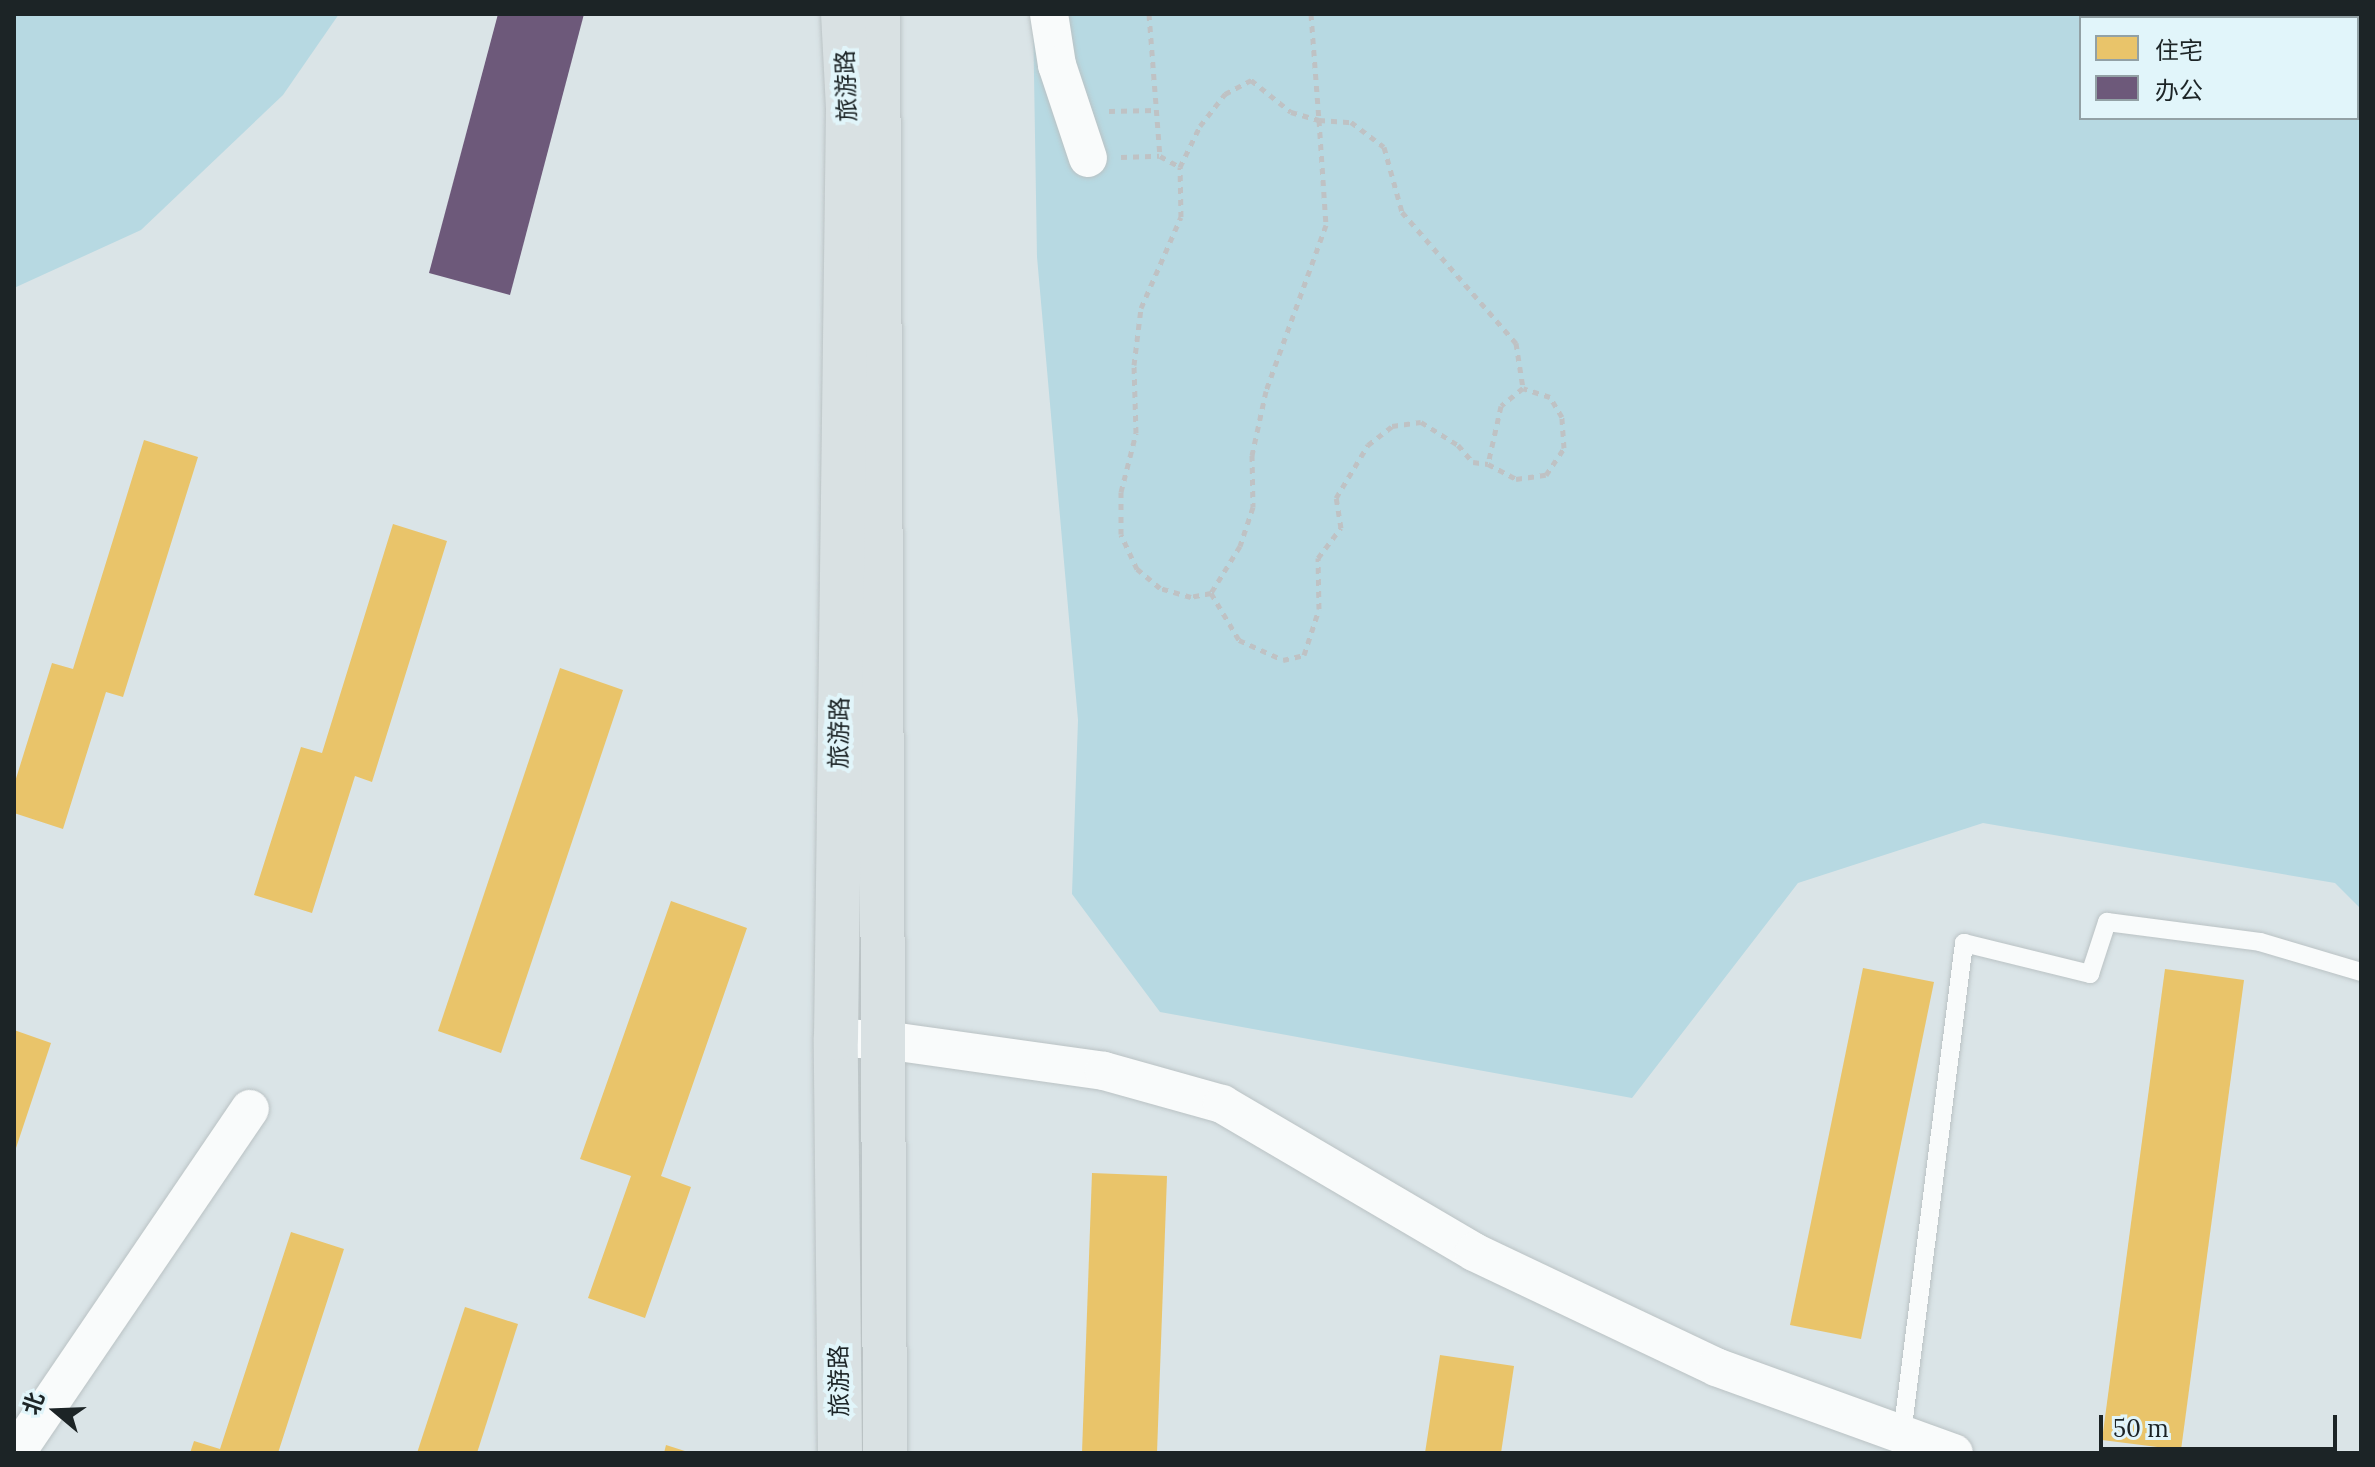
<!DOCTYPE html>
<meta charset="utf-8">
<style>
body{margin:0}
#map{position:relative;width:2375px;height:1467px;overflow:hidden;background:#dae4e7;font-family:Lora,"Noto Sans SC",serif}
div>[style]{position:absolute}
.green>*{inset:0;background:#b7d9e2}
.homes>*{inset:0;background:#e9c46a}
.offices>*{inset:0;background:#6d597a}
.path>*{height:5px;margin-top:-2.5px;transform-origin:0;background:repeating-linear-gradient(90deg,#bfc2c4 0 6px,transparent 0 12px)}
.roads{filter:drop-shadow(0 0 2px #bac2c4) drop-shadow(0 0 2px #bac2c4)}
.service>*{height:18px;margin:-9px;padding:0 9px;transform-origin:9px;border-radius:9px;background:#f9fbfb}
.minor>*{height:38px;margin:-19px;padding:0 19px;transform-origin:19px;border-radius:19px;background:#f9fbfb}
.primary>*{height:44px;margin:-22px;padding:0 22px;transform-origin:22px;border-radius:22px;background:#d9e1e3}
span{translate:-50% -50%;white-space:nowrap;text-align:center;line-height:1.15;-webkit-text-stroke:8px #e1f5fa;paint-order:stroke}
.street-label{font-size:24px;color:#1c2426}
.frame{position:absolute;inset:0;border:16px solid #1c2426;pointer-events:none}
.legend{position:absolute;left:2079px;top:16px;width:280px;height:104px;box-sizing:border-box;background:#e1f5fa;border:2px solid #92a1a5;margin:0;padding:10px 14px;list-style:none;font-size:24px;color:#1c2426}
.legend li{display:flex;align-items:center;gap:16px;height:40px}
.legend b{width:40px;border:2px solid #92a1a5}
.north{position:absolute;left:16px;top:1371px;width:80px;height:80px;-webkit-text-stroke:6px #e1f5fa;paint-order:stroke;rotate:289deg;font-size:22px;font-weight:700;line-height:32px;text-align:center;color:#1c2426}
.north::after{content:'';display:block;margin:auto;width:28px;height:36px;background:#1c2426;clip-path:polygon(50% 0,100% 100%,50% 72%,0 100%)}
.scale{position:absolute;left:2099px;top:1415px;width:238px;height:36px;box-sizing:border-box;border:4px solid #1c2426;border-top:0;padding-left:10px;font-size:24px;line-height:28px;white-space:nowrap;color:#1c2426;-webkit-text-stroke:6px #e1f5fa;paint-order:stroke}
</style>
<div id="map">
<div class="green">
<i style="clip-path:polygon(14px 14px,339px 14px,283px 95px,141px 230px,14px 288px)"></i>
<i style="clip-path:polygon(evenodd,1033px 14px,2361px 14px,2361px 909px,2335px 883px,1983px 823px,1798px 883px,1632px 1098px,1160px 1012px,1072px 894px,1078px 720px,1037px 257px,1033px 14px,2081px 18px,2357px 18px,2357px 118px,2081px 118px,2081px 18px)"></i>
</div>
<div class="homes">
<i style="clip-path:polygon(144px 440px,198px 457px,123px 697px,106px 692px,63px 829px,14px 813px,14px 785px,52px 663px,73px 669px)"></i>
<i style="clip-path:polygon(393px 524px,447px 541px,372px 782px,355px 776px,312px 913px,254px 895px,301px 747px,322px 753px)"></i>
<i style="clip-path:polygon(560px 668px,623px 690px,501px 1053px,438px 1031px)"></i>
<i style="clip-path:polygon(671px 901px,747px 928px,661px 1176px,691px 1187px,645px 1318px,588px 1298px,631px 1176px,580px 1159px)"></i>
<i style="clip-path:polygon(1863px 968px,1934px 982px,1861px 1339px,1790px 1325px)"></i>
<i style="clip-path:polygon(2165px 969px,2244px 980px,2181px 1450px,2102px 1440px)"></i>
<i style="clip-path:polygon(14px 1030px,51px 1043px,15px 1151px,14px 1151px)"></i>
<i style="clip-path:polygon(1092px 1173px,1167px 1176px,1157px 1453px,1082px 1453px)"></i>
<i style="clip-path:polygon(291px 1232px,344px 1249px,278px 1453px,190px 1453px,194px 1441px,220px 1449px)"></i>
<i style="clip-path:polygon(465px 1307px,518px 1324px,477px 1453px,417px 1453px)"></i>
<i style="clip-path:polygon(1440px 1355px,1514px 1366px,1501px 1453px,1425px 1453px)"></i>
<i style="clip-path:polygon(666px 1445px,688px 1452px,688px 1453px,664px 1453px)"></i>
</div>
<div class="offices">
<i style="clip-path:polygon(498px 14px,584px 14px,510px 295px,429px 273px)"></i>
</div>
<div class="path">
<i style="left:1149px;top:14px;width:142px;rotate:85.6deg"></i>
<i style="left:1160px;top:156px;width:23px;rotate:29deg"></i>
<i style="left:1311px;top:14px;width:106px;rotate:85.7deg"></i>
<i style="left:1319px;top:120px;width:105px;rotate:86.2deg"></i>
<i style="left:1326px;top:225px;width:177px;rotate:109.9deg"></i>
<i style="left:1266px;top:391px;width:66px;rotate:102.3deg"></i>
<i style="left:1252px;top:455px;width:52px;rotate:88.9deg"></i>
<i style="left:1253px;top:507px;width:41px;rotate:108.4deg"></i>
<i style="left:1240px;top:546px;width:55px;rotate:121.7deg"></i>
<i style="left:1211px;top:593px;width:20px;rotate:169deg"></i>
<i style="left:1191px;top:597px;width:32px;rotate:-164deg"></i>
<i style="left:1160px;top:588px;width:30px;rotate:-140deg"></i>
<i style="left:1137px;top:569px;width:38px;rotate:-115deg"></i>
<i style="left:1121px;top:534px;width:42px;rotate:-90deg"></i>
<i style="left:1121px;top:492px;width:61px;rotate:-75.7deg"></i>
<i style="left:1136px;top:433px;width:68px;rotate:-91.7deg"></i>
<i style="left:1134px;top:365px;width:57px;rotate:-83deg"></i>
<i style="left:1141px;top:308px;width:99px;rotate:-66.3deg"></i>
<i style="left:1181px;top:217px;width:50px;rotate:-91.1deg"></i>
<i style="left:1180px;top:167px;width:46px;rotate:-64deg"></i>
<i style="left:1200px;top:126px;width:41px;rotate:-52deg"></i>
<i style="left:1225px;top:94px;width:30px;rotate:-28deg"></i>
<i style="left:1251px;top:80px;width:51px;rotate:38.7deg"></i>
<i style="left:1291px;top:112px;width:29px;rotate:16deg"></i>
<i style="left:1319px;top:120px;width:32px;rotate:4deg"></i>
<i style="left:1351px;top:122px;width:41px;rotate:37.1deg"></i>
<i style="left:1384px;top:147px;width:67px;rotate:74.5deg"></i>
<i style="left:1402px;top:212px;width:174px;rotate:49deg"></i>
<i style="left:1516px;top:343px;width:46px;rotate:81.2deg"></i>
<i style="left:1109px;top:111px;width:47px;rotate:-1.2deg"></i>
<i style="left:1121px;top:157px;width:38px;rotate:-2deg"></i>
<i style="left:1211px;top:593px;width:55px;rotate:59.2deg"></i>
<i style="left:1239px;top:640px;width:48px;rotate:24.4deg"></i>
<i style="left:1283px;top:660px;width:22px;rotate:-13deg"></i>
<i style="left:1304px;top:655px;width:48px;rotate:-71.9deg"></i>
<i style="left:1319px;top:609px;width:51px;rotate:-91.1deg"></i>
<i style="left:1318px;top:558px;width:38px;rotate:-53deg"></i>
<i style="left:1341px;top:528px;width:30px;rotate:-99deg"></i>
<i style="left:1336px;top:498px;width:62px;rotate:-58.9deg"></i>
<i style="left:1368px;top:445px;width:31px;rotate:-38deg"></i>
<i style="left:1392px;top:426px;width:29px;rotate:-8deg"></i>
<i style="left:1421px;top:422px;width:44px;rotate:31.9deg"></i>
<i style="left:1458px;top:445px;width:23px;rotate:49deg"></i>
<i style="left:1473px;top:462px;width:15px;rotate:8deg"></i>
<i style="left:1488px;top:464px;width:32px;rotate:28deg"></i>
<i style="left:1516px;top:479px;width:30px;rotate:-8deg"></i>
<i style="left:1546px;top:475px;width:32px;rotate:-56deg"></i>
<i style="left:1564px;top:448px;width:31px;rotate:-94deg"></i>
<i style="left:1562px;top:417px;width:23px;rotate:-121deg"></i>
<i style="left:1550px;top:397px;width:28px;rotate:-162deg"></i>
<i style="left:1523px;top:388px;width:28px;rotate:141deg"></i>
<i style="left:1501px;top:406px;width:59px;rotate:102.6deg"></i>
</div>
<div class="roads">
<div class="service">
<i style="left:1902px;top:1434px;width:495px;rotate:-82.8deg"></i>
<i style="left:1964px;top:943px;width:130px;rotate:13.8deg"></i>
<i style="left:2090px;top:974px;width:55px;rotate:-71.9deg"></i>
<i style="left:2107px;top:922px;width:154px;rotate:7.4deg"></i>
<i style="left:2260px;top:942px;width:105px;rotate:16.5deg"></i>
</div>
<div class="minor">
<i style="left:1049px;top:14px;width:52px;rotate:81.1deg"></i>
<i style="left:1057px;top:65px;width:98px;rotate:71.6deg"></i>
<i style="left:836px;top:1038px;width:48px;rotate:2.4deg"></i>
<i style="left:884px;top:1040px;width:222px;rotate:8deg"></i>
<i style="left:1104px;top:1071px;width:123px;rotate:15.6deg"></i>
<i style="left:1222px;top:1104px;width:292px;rotate:30.4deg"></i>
<i style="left:1474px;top:1252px;width:268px;rotate:25.4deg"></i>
<i style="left:1716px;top:1367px;width:253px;rotate:19.9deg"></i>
<i style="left:16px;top:1453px;width:416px;rotate:-55.8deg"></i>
</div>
<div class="primary">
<i style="left:878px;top:14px;width:1439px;rotate:89.72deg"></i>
<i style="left:840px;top:1453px;width:415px;rotate:-90.6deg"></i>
<i style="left:836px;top:1038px;width:930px;rotate:-89.26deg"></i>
<i style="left:848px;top:108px;width:94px;rotate:-93deg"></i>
</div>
</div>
<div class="street-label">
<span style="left:846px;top:86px;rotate:-92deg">旅游路</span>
<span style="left:839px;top:733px;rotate:-89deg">旅游路</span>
<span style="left:839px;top:1381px;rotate:-91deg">旅游路</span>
</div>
<div class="frame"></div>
<ul class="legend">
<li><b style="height:22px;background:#e9c46a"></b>住宅</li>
<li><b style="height:22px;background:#6d597a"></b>办公</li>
</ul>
<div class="north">北</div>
<div class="scale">50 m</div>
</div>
